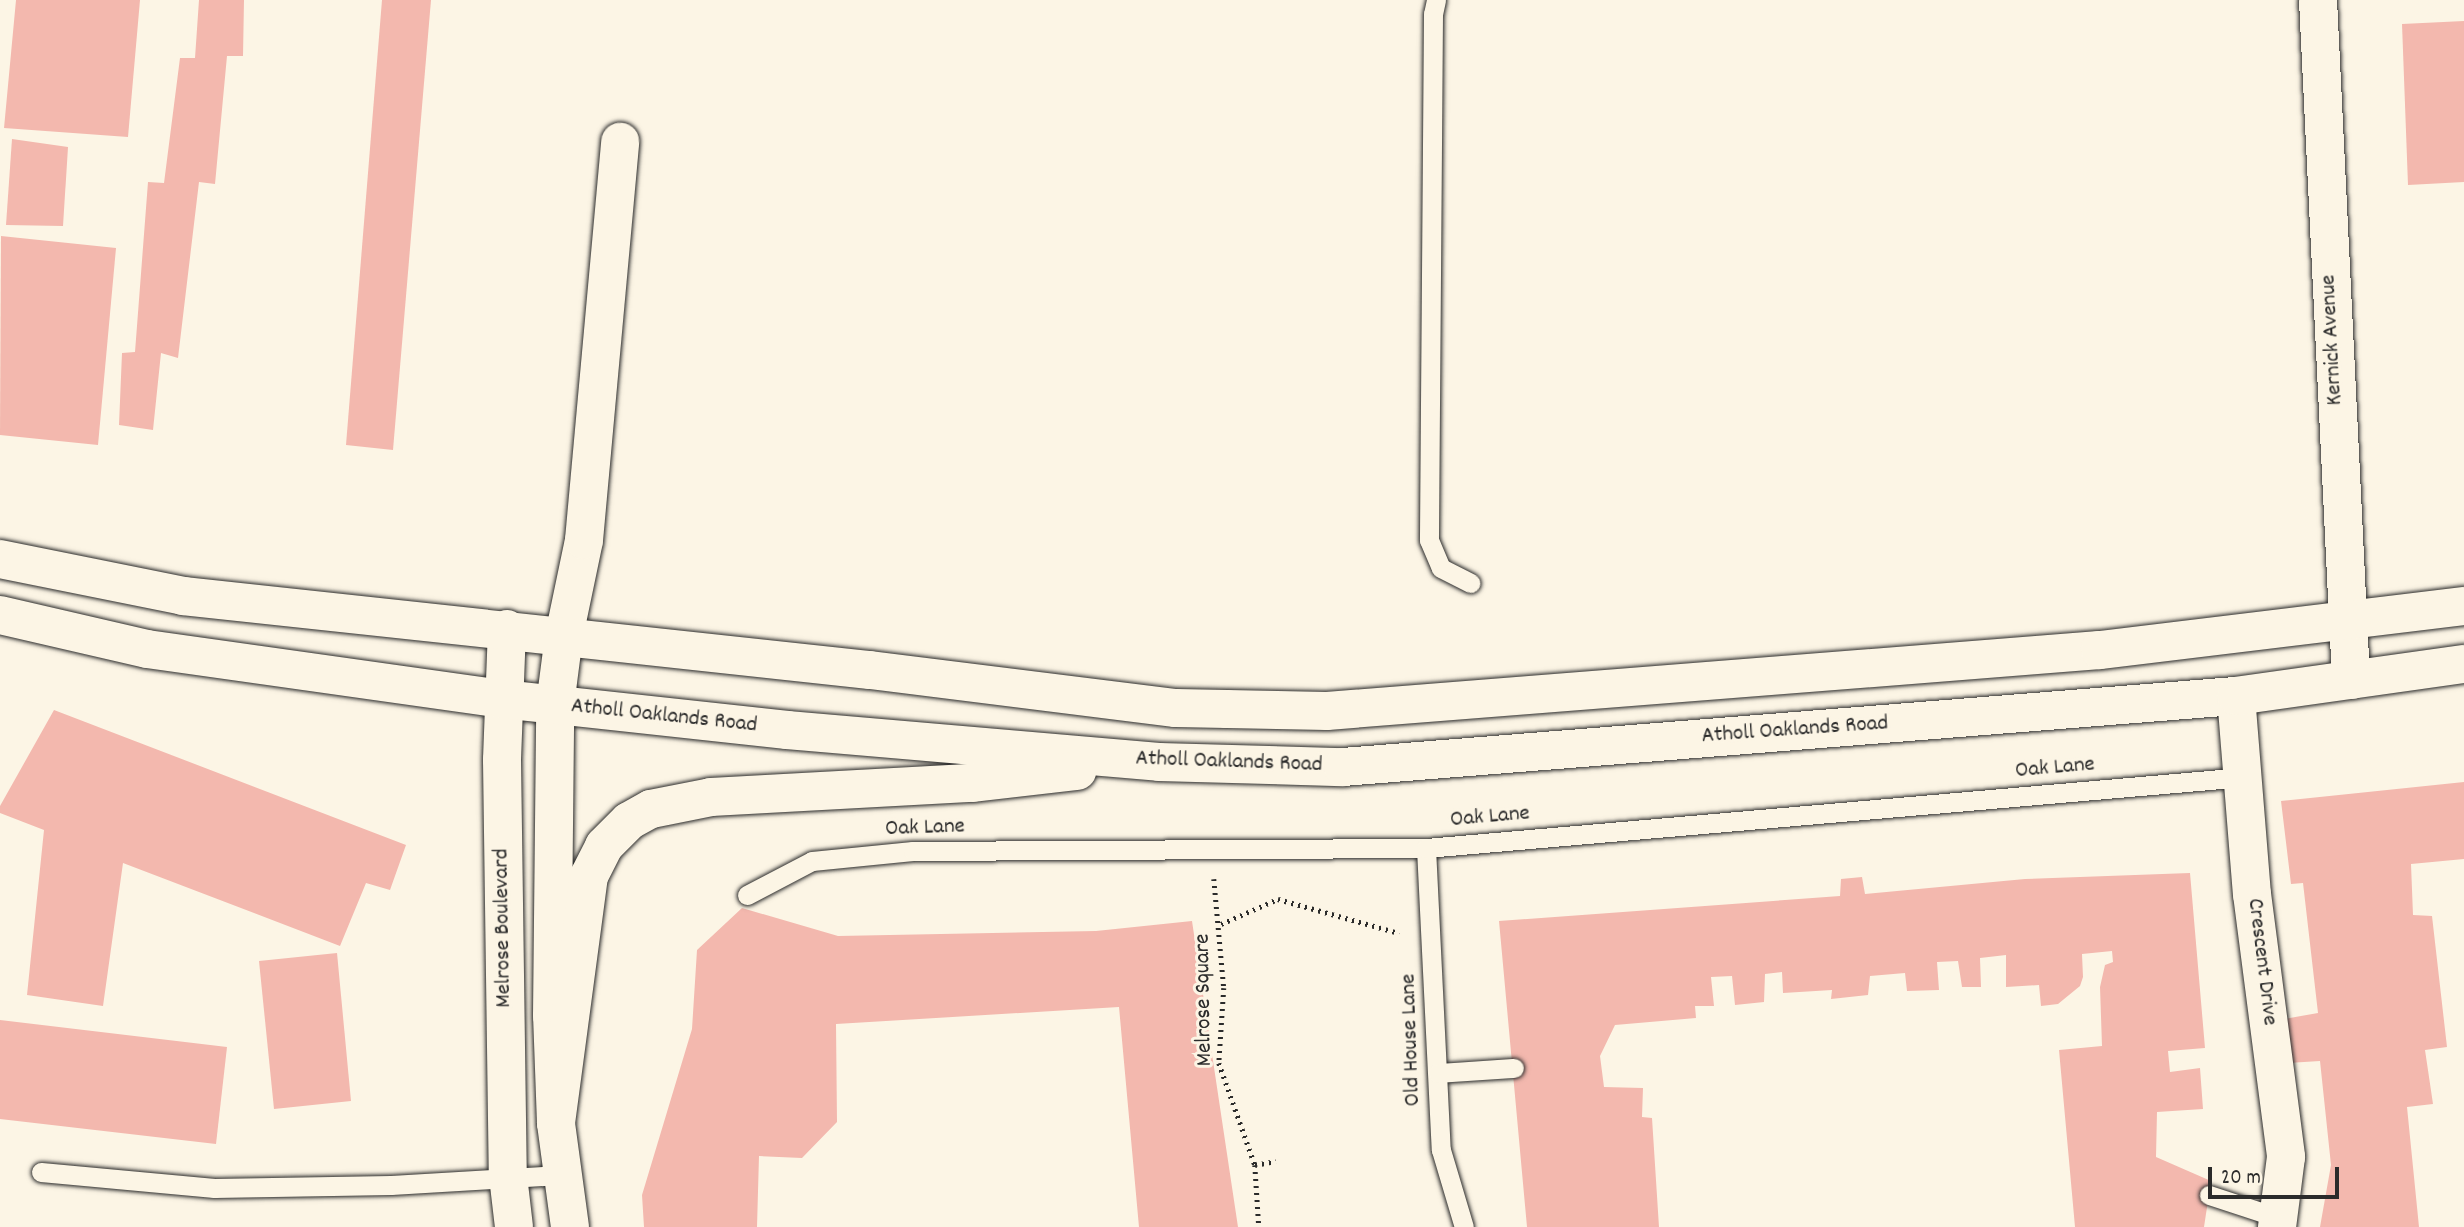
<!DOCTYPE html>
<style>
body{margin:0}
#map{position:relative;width:2464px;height:1227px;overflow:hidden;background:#fcf5e5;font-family:Dekko,sans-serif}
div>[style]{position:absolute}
.building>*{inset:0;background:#f3b8ae}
.path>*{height:4.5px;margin-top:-2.25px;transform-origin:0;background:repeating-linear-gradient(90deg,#2b2b2b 0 2px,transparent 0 7px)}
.roads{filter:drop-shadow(0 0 2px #2b2b2b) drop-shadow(0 0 2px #2b2b2b)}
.service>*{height:19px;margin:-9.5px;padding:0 9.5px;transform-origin:9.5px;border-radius:9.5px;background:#fcf5e5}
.minor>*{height:38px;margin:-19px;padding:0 19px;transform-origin:19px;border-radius:19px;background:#fcf5e5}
.tertiary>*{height:38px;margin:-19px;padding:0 19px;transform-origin:19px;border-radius:19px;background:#fcf5e5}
span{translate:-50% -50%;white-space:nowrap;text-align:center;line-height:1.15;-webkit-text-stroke:6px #fcf5e5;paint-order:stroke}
.street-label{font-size:23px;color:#2b2b2b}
.scale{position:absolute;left:2208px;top:1167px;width:131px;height:32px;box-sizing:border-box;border:4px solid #2b2b2b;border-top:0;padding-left:9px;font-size:21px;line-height:24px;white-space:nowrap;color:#2b2b2b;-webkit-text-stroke:5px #fcf5e5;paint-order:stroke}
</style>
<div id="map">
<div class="building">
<i style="clip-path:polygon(16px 0,140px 0,128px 137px,4px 128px)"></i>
<i style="clip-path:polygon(199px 0,244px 0,243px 56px,227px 56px,215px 184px,199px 182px,178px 358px,161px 353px,153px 430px,119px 425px,122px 353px,135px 352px,148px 182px,164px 183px,180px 58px,195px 58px)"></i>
<i style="clip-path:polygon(382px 0,431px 0,393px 450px,346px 445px)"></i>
<i style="clip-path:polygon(2464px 21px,2464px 182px,2408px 185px,2402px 24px)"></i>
<i style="clip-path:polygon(12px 139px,68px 147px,63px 226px,6px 225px)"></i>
<i style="clip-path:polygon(1px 236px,116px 248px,98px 445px,0 435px)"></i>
<i style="clip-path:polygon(54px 710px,406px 845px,390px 890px,366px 883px,340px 946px,123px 863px,103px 1006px,27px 995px,44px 830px,0 813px,0 806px)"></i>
<i style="clip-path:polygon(2464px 782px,2464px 859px,2411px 864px,2413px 915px,2432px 916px,2447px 1047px,2425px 1050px,2433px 1104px,2407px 1107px,2419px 1227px,2320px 1227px,2331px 1165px,2320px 1061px,2288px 1063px,2284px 1019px,2318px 1013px,2303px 883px,2291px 884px,2281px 801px)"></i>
<i style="clip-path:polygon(2190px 873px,2205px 1048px,2168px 1051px,2170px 1072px,2200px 1068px,2203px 1109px,2157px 1112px,2156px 1157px,2211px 1181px,2204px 1227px,2075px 1227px,2059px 1050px,2102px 1046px,2100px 987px,2105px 965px,2113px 962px,2112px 951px,2082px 954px,2083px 977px,2080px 986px,2058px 1004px,2041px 1006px,2039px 985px,2006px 987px,2006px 955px,1980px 958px,1981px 987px,1962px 987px,1958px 961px,1937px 962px,1939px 990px,1907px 991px,1905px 973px,1870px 976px,1868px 995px,1831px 999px,1832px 990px,1783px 993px,1782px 972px,1765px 974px,1764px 1002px,1735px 1005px,1732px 976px,1711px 977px,1714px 1006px,1695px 1006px,1696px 1018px,1615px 1025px,1600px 1056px,1604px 1087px,1643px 1088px,1642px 1117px,1652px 1118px,1659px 1227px,1527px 1227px,1499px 921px,1840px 896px,1841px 879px,1862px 877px,1865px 894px,2025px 879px)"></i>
<i style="clip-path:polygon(742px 908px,838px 936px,1096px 931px,1192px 921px,1238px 1227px,1139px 1227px,1119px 1007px,836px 1024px,837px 1122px,802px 1158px,759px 1156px,757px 1227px,644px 1227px,642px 1195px,692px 1029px,697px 950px)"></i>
<i style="clip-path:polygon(337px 953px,351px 1101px,274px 1109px,259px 961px)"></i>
<i style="clip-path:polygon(0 1020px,227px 1047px,216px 1144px,0 1119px)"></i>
</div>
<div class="path">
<i style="left:1214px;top:879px;width:109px;rotate:84.8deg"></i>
<i style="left:1224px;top:988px;width:75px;rotate:93.8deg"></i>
<i style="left:1219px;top:1063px;width:108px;rotate:70.6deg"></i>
<i style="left:1255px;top:1165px;width:62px;rotate:86.3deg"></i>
<i style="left:1221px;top:924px;width:62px;rotate:-23.7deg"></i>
<i style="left:1278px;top:899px;width:126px;rotate:15.7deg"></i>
<i style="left:1255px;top:1165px;width:21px;rotate:-11deg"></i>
</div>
<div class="roads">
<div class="service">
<i style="left:1436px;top:0;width:14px;rotate:102deg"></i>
<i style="left:1433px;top:14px;width:526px;rotate:90.44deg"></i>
<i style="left:1429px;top:540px;width:30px;rotate:67deg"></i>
<i style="left:1441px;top:568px;width:33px;rotate:27deg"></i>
<i style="left:1426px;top:848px;width:302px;rotate:87.2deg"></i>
<i style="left:1441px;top:1150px;width:80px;rotate:73.4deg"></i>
<i style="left:747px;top:895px;width:73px;rotate:-27.6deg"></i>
<i style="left:812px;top:861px;width:101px;rotate:-5.7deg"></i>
<i style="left:913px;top:851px;width:513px;rotate:-0.34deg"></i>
<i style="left:1426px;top:848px;width:821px;rotate:-4.96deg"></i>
<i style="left:1438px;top:1073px;width:76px;rotate:-3.8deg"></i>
<i style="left:41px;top:1172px;width:174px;rotate:5.3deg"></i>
<i style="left:214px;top:1188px;width:177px;rotate:-1deg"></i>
<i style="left:391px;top:1185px;width:170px;rotate:-3.4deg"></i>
<i style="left:2209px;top:1195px;width:74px;rotate:18.2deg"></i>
</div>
<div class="minor">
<i style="left:2318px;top:0;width:681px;rotate:87.22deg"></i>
<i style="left:507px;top:629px;width:131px;rotate:92.2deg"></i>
<i style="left:502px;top:760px;width:416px;rotate:89.2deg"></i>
<i style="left:508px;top:1176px;width:51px;rotate:83.3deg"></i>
<i style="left:2236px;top:696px;width:199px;rotate:85.4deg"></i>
<i style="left:2252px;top:894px;width:265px;rotate:82.6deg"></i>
<i style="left:2286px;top:1157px;width:71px;rotate:97.3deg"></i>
<i style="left:570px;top:1227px;width:105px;rotate:-97.7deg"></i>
<i style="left:556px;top:1123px;width:107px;rotate:-92.1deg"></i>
<i style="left:552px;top:1016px;width:311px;rotate:-89.4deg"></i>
<i style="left:555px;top:705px;width:70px;rotate:-82.6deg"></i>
<i style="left:564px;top:636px;width:98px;rotate:-78.2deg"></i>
<i style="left:584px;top:540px;width:400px;rotate:-84.8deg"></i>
</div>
<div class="tertiary">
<i style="left:0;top:559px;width:187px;rotate:11.4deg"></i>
<i style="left:183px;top:596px;width:691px;rotate:6.15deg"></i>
<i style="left:870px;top:670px;width:308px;rotate:7.1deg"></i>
<i style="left:1176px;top:708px;width:51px;rotate:1.1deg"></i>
<i style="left:1227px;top:709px;width:100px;rotate:1.1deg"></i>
<i style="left:1327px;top:711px;width:775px;rotate:-4.51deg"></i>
<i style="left:2100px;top:650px;width:367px;rotate:-6.9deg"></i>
<i style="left:0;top:615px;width:151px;rotate:13deg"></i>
<i style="left:147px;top:649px;width:359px;rotate:8deg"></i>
<i style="left:502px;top:699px;width:287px;rotate:6.2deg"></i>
<i style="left:787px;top:730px;width:373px;rotate:4.9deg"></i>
<i style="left:1159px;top:762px;width:184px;rotate:1.6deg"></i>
<i style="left:1343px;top:767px;width:896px;rotate:-4.55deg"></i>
<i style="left:2236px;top:696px;width:230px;rotate:-8deg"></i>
<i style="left:556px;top:1123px;width:249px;rotate:-82.4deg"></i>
<i style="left:589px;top:876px;width:34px;rotate:-63deg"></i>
<i style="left:604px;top:846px;width:35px;rotate:-45deg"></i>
<i style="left:629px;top:821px;width:25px;rotate:-29deg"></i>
<i style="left:651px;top:809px;width:61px;rotate:-11.3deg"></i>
<i style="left:711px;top:797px;width:262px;rotate:-3.1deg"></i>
<i style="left:973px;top:783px;width:105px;rotate:-6.6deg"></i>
</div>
</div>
<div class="street-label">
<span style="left:2333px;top:340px;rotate:-93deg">Kernick Avenue</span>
<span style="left:664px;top:717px;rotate:6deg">Atholl Oaklands Road</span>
<span style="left:1795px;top:731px;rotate:-4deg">Atholl Oaklands Road</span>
<span style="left:1229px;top:763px;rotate:2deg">Atholl Oaklands Road</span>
<span style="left:2055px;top:769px;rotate:-5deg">Oak Lane</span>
<span style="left:1490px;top:818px;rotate:-5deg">Oak Lane</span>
<span style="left:925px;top:829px;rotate:-2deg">Oak Lane</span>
<span style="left:504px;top:928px;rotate:-91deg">Melrose Boulevard</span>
<span style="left:2261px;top:962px;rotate:83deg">Crescent Drive</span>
<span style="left:1205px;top:1000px;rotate:-91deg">Melrose Square</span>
<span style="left:1412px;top:1040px;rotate:-92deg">Old House Lane</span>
</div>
<div class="scale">20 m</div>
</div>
